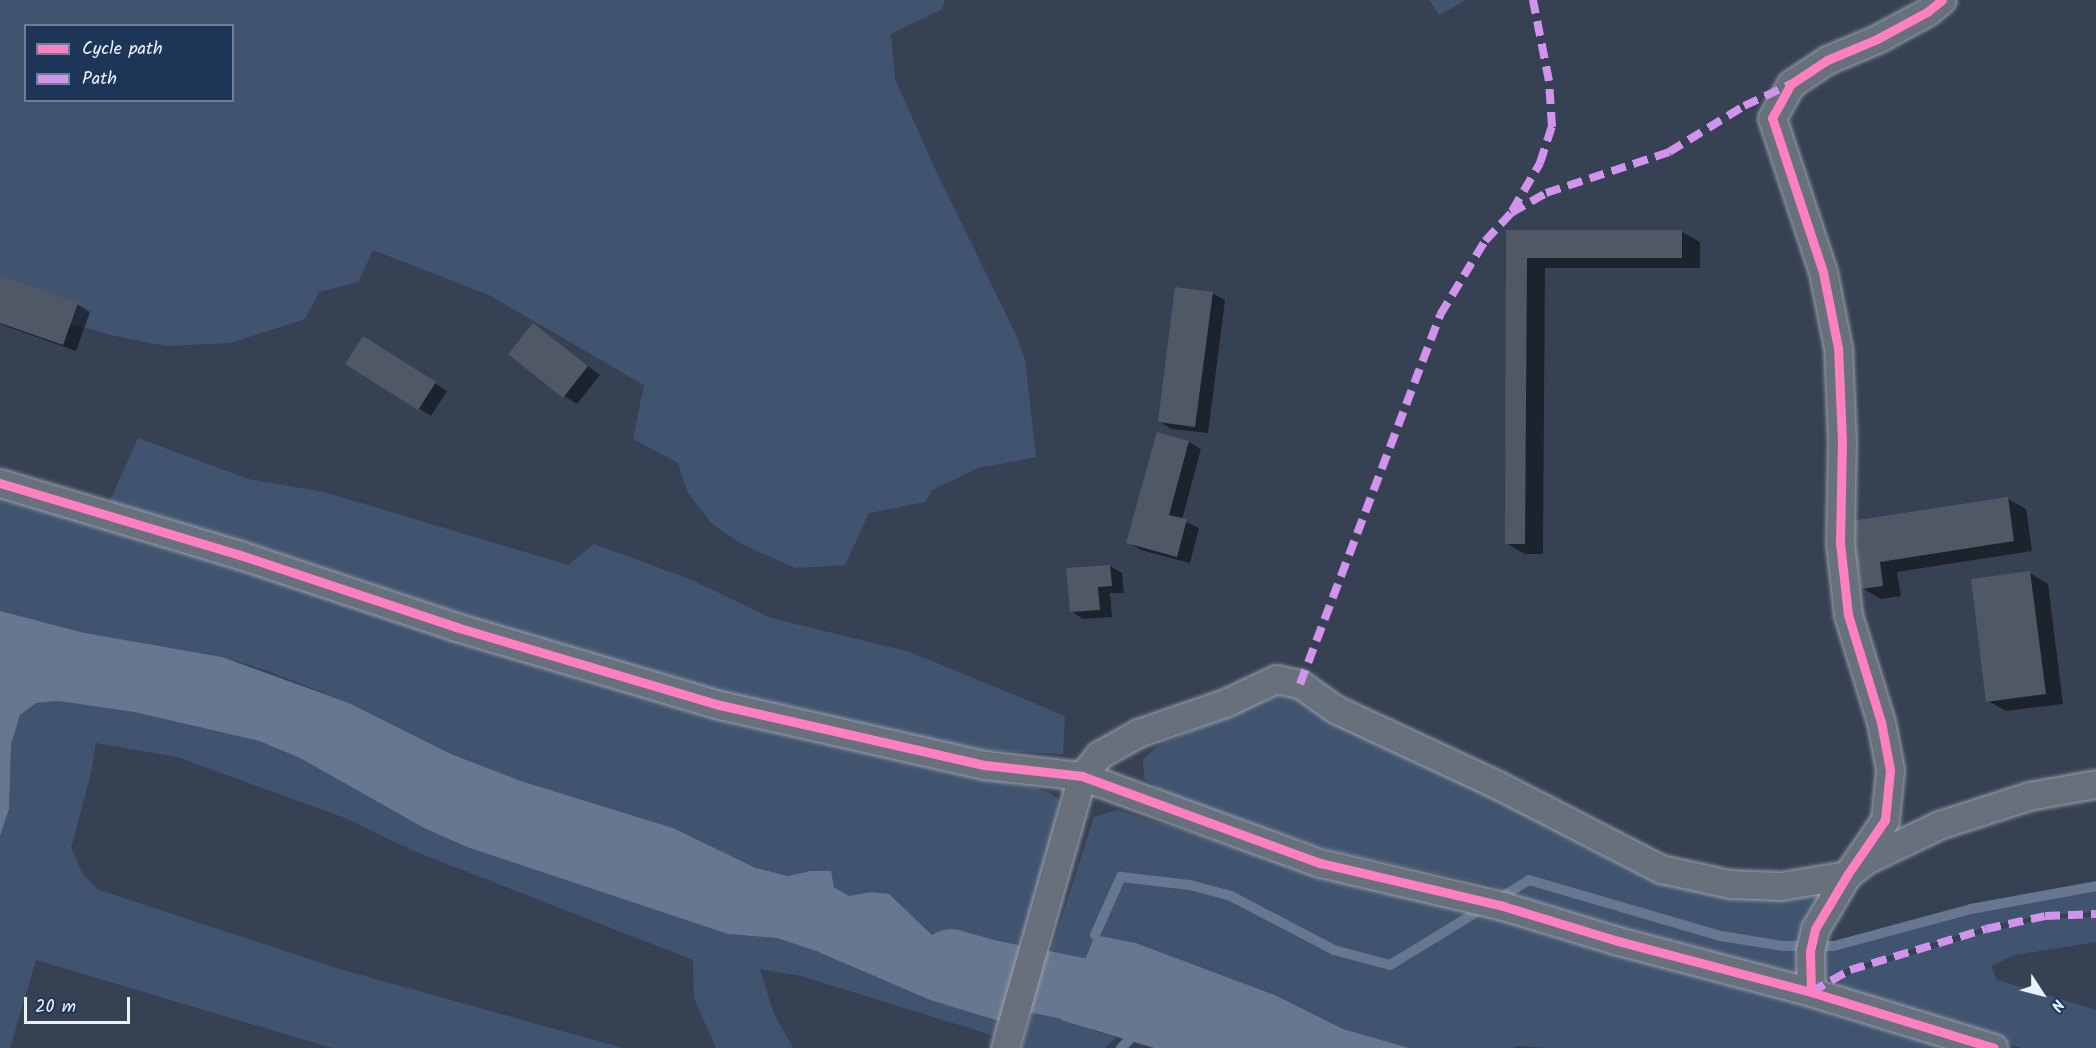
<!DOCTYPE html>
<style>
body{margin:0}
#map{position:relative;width:2096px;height:1048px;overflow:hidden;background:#364254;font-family:Kalam,sans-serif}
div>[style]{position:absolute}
.green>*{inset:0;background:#405470}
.water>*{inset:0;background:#66778f}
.shadow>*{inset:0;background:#0007}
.stream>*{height:10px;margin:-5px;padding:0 5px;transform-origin:5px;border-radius:5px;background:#66778f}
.river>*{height:64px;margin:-32px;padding:0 32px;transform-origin:32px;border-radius:32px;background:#66778f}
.building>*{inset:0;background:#4f5966}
.roads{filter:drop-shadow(0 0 2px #9ba2ab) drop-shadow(0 0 2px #9ba2ab)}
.street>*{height:27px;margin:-13.5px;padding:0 13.5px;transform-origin:13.5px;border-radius:13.5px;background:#68717b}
.quiet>*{height:8px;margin-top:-4px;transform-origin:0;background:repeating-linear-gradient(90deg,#d193ec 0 15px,transparent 0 23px)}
.cycleway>*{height:9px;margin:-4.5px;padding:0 4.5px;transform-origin:4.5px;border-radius:4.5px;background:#ff80c0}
span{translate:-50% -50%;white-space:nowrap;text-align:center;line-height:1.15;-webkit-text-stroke:5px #1d3557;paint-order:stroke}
.legend{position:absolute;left:24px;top:24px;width:210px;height:78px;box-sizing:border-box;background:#1d3557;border:2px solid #6e8097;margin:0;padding:8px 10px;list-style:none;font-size:18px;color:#e8f1f8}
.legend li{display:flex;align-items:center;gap:12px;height:30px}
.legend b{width:30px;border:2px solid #6e8097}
.north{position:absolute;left:2012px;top:964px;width:60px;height:60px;-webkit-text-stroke:4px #1d3557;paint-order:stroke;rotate:126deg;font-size:16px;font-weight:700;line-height:24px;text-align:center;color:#e8f1f8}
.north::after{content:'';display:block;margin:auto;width:21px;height:27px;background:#e8f1f8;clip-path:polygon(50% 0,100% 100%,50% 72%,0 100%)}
.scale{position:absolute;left:24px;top:997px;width:106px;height:27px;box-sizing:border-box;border:3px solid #e8f1f8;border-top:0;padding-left:8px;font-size:18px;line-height:21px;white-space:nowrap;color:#e8f1f8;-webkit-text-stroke:4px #1d3557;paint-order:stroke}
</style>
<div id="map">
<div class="green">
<i style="clip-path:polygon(evenodd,0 0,945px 0,942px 9px,891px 34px,895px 79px,935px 169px,1017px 337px,1025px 360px,1036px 457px,978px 468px,932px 490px,925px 502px,869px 513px,845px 565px,795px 568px,740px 543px,711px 523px,688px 493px,678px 463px,633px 439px,644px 385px,489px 295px,373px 250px,358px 282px,319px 292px,305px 319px,230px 343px,166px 346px,115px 336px,0 304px,0 0,26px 26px,232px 26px,232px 100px,26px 100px,26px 26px)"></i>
<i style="clip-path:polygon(1429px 0,1466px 0,1439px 15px)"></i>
<i style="clip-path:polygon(138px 438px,248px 479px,324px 492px,568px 565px,594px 544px,692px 580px,771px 618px,910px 652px,1065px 716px,1063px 754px,980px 750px,724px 698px,108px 505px)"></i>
<i style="clip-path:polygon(0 495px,809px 739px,976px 777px,1035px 787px,1052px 794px,1061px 802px,1022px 951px,975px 955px,953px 949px,932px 935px,889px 895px,871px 892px,849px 896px,834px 887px,830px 871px,810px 871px,788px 876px,756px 868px,673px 828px,521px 781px,451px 754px,349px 703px,265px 670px,222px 657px,85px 633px,0 611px)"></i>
<i style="clip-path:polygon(1275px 696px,1298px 698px,1665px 883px,1715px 895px,1751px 899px,1829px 888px,1801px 985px,1529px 900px,1490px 885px,1335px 851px,1206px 810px,1161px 790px,1144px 778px,1143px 759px,1159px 745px)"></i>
<i style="clip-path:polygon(58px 701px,134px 712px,259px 741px,300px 758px,424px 828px,467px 847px,728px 934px,777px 938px,816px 951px,930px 1000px,1002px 1022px,998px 1037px,801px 976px,760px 969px,773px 1012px,793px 1048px,716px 1048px,694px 998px,693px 960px,414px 851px,345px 818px,177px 757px,96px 743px,91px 773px,71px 848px,83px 875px,99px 890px,343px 970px,623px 1048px,332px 1048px,36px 960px,10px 1048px,0 1048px,0 836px,9px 809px,11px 745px,20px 715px,36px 703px)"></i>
<i style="clip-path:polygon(1118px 810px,1317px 873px,1437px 900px,1959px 1048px,1546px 1048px,1520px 1046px,1510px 1048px,1409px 1048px,1343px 1029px,1275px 995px,1136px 943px,1095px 935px,1091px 1030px,1116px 1037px,1105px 1048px,1022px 1048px,1031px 1013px,1094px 817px)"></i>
<i style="clip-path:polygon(2096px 888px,2096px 912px,2044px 915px,1986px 927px,1849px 968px,1818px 984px,1816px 949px,1834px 948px,1971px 911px)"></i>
<i style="clip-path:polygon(2096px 917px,2096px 942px,2015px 955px,1991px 966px,1997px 980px,2096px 1010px,2096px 1048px,2021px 1048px,1837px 993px,1831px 988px,1852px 973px,1987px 932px,2045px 919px)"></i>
</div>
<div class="water">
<i style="clip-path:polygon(0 611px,85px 633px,222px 657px,349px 703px,451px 754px,521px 781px,673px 828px,756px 868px,788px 876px,810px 871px,831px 871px,834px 887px,849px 896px,871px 892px,889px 894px,932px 935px,953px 949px,975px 955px,1022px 951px,1002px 1022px,930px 1000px,816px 951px,777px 938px,728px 934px,467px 847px,424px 828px,300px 758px,259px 741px,134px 712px,58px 701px,36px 703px,20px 715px,11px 745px,9px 809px,0 836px)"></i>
<i style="clip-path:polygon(1095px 935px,1136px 943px,1275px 995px,1343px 1029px,1409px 1048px,1154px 1048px,1061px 1020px)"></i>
</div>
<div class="shadow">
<i style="clip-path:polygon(1508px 231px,1682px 232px,1700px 242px,1700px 268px,1545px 268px,1543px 554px,1525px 554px,1506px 543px)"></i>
<i style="clip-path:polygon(0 277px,77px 304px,90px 312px,76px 351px,0 324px)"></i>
<i style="clip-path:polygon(1212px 293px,1225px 300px,1208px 433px,1172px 429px,1159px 422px)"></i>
<i style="clip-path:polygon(533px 325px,600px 375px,577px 404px,564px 396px)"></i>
<i style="clip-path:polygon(376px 345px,447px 391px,431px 416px,347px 363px)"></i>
<i style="clip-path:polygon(1189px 442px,1201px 449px,1182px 520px,1199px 528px,1190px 563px,1141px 550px,1128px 542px)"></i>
<i style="clip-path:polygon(2008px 499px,2026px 509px,2032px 551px,1897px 572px,1901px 596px,1881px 599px,1862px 588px,1853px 522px)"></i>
<i style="clip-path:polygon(1110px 566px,1122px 573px,1124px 593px,1110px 593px,1112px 617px,1083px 619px,1071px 611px)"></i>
<i style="clip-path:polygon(2030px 573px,2048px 584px,2063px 704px,2006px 711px,1988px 701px)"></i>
</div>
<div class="stream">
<i style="left:1095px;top:935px;width:64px;rotate:-65.9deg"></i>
<i style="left:1121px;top:877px;width:69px;rotate:6.6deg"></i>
<i style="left:1190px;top:885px;width:42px;rotate:15deg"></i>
<i style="left:1231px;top:896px;width:116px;rotate:27.7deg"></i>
<i style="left:1334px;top:950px;width:58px;rotate:15deg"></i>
<i style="left:1390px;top:965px;width:163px;rotate:-31.4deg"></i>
<i style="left:1529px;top:880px;width:200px;rotate:16.3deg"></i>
<i style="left:1721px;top:936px;width:63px;rotate:9.2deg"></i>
<i style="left:1783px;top:946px;width:51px"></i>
<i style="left:1834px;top:946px;width:142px;rotate:-15.1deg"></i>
<i style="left:1971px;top:909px;width:127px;rotate:-10.4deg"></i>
<i style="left:1121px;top:1048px;width:11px;rotate:-45deg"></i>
</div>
<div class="river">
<i style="left:951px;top:961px;width:35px;rotate:16deg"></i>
<i style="left:985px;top:971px;width:191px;rotate:11.2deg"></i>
<i style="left:1172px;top:1008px;width:134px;rotate:17.4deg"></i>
</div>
<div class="building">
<i style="clip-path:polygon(1506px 230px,1682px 230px,1682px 258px,1527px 258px,1525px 544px,1505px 544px)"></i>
<i style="clip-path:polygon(0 276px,78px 303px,63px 345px,0 323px)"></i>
<i style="clip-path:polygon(1175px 287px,1213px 292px,1195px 427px,1158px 422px)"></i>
<i style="clip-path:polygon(533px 323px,588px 366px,563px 398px,508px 354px)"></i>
<i style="clip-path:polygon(363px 336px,436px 382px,418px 410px,345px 364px)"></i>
<i style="clip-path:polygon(1157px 432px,1189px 441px,1169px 515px,1187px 519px,1177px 557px,1126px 543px)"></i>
<i style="clip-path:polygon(2008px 497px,2014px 541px,1880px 562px,1883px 586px,1861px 589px,1851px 521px)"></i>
<i style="clip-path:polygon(1110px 565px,1112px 586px,1098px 587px,1100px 610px,1070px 612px,1066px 568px)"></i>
<i style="clip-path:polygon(2030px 571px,2046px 694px,1986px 702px,1971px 579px)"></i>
</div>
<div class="roads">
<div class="street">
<i style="left:0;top:483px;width:251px;rotate:16.7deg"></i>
<i style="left:240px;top:555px;width:228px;rotate:18.4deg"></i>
<i style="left:456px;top:627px;width:275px;rotate:16.5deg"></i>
<i style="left:720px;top:705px;width:272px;rotate:12.8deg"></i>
<i style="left:985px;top:765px;width:98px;rotate:6.5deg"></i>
<i style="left:1082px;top:776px;width:253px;rotate:20.1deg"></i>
<i style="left:1320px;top:863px;width:188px;rotate:13.2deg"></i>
<i style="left:1503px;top:906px;width:120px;rotate:16.9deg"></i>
<i style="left:1618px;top:941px;width:200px;rotate:14.8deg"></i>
<i style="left:1811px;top:992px;width:191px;rotate:17deg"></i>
<i style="left:1811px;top:992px;width:41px;rotate:-91.4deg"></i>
<i style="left:1810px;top:951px;width:23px;rotate:-77deg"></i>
<i style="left:1815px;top:929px;width:63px;rotate:-59.3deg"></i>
<i style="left:1847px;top:875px;width:67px;rotate:-55.4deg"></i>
<i style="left:1885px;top:820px;width:50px;rotate:-84.3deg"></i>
<i style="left:1890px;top:770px;width:49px;rotate:-100.6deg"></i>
<i style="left:1881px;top:722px;width:112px;rotate:-107.1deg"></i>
<i style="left:1848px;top:615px;width:72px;rotate:-96.3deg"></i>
<i style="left:1840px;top:543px;width:101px;rotate:-88.9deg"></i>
<i style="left:1842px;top:442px;width:94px;rotate:-92.4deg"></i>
<i style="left:1838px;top:348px;width:77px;rotate:-101.2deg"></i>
<i style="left:1823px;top:272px;width:162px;rotate:-108.3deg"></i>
<i style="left:1772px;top:118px;width:39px;rotate:-61deg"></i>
<i style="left:1791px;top:84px;width:43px;rotate:-33.7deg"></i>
<i style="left:1827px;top:60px;width:54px;rotate:-22.8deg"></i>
<i style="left:1877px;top:39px;width:57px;rotate:-28.4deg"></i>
<i style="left:1927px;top:12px;width:19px;rotate:-39deg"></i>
<i style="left:1005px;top:1048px;width:283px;rotate:-74.2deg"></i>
<i style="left:1082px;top:776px;width:27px;rotate:-51deg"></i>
<i style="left:1099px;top:755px;width:45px;rotate:-29.4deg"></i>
<i style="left:1138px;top:733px;width:92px;rotate:-19deg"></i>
<i style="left:1225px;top:703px;width:56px;rotate:-25.2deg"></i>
<i style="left:1276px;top:679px;width:25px;rotate:12deg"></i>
<i style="left:1300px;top:684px;width:43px;rotate:35.5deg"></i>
<i style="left:1335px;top:709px;width:178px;rotate:25deg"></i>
<i style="left:1496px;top:784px;width:186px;rotate:27.3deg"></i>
<i style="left:1661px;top:869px;width:71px;rotate:12.3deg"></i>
<i style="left:1730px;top:884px;width:51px;rotate:2.2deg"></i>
<i style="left:1781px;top:886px;width:67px;rotate:-9.5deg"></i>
<i style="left:1847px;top:875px;width:24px;rotate:-38deg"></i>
<i style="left:1866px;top:860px;width:81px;rotate:-25.6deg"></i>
<i style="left:1939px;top:825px;width:95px;rotate:-17.9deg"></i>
<i style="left:2029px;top:796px;width:68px;rotate:-10.2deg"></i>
</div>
</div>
<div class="quiet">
<i style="left:1512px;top:211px;width:56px;rotate:-59.7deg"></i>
<i style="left:1540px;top:163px;width:38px;rotate:-72deg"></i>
<i style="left:1552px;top:127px;width:46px;rotate:-93.7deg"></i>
<i style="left:1549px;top:81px;width:83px;rotate:-101.2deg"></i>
<i style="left:1300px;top:684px;width:395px;rotate:-69.2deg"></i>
<i style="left:1440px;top:315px;width:87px;rotate:-58.7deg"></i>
<i style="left:1485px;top:241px;width:38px;rotate:-47deg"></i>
<i style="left:1511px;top:213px;width:40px;rotate:-29.7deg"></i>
<i style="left:1546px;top:193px;width:130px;rotate:-18.4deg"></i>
<i style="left:1669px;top:152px;width:88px;rotate:-31.5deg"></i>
<i style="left:1744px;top:106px;width:52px;rotate:-25.1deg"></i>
<i style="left:1811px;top:992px;width:45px;rotate:-29.4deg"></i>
<i style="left:1850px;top:970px;width:142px;rotate:-16.8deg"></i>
<i style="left:1986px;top:929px;width:60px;rotate:-12.4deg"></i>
<i style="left:2045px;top:916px;width:51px;rotate:-2.2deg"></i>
</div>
<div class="cycleway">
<i style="left:0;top:483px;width:251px;rotate:16.7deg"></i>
<i style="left:240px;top:555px;width:228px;rotate:18.4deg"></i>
<i style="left:456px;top:627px;width:275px;rotate:16.5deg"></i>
<i style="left:720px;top:705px;width:272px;rotate:12.8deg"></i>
<i style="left:985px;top:765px;width:98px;rotate:6.5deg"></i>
<i style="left:1082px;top:776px;width:253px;rotate:20.1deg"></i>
<i style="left:1320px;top:863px;width:188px;rotate:13.2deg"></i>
<i style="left:1503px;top:906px;width:120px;rotate:16.9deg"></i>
<i style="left:1618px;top:941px;width:200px;rotate:14.8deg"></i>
<i style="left:1811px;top:992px;width:191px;rotate:17deg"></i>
<i style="left:1811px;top:992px;width:41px;rotate:-91.4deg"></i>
<i style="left:1810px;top:951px;width:23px;rotate:-77deg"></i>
<i style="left:1815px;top:929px;width:63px;rotate:-59.3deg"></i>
<i style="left:1847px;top:875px;width:67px;rotate:-55.4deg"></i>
<i style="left:1885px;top:820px;width:50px;rotate:-84.3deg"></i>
<i style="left:1890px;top:770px;width:49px;rotate:-100.6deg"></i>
<i style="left:1881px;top:722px;width:112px;rotate:-107.1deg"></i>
<i style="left:1848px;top:615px;width:72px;rotate:-96.3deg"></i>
<i style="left:1840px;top:543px;width:101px;rotate:-88.9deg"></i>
<i style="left:1842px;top:442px;width:94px;rotate:-92.4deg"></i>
<i style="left:1838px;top:348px;width:77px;rotate:-101.2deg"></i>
<i style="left:1823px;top:272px;width:162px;rotate:-108.3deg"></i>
<i style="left:1772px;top:118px;width:39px;rotate:-61deg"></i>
<i style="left:1791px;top:84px;width:43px;rotate:-33.7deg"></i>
<i style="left:1827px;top:60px;width:54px;rotate:-22.8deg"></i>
<i style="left:1877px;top:39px;width:57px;rotate:-28.4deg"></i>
<i style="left:1927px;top:12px;width:19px;rotate:-39deg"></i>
</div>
<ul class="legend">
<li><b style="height:8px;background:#ff80c0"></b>Cycle path</li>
<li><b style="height:8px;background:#d193ec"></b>Path</li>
</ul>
<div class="north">N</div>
<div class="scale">20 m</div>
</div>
